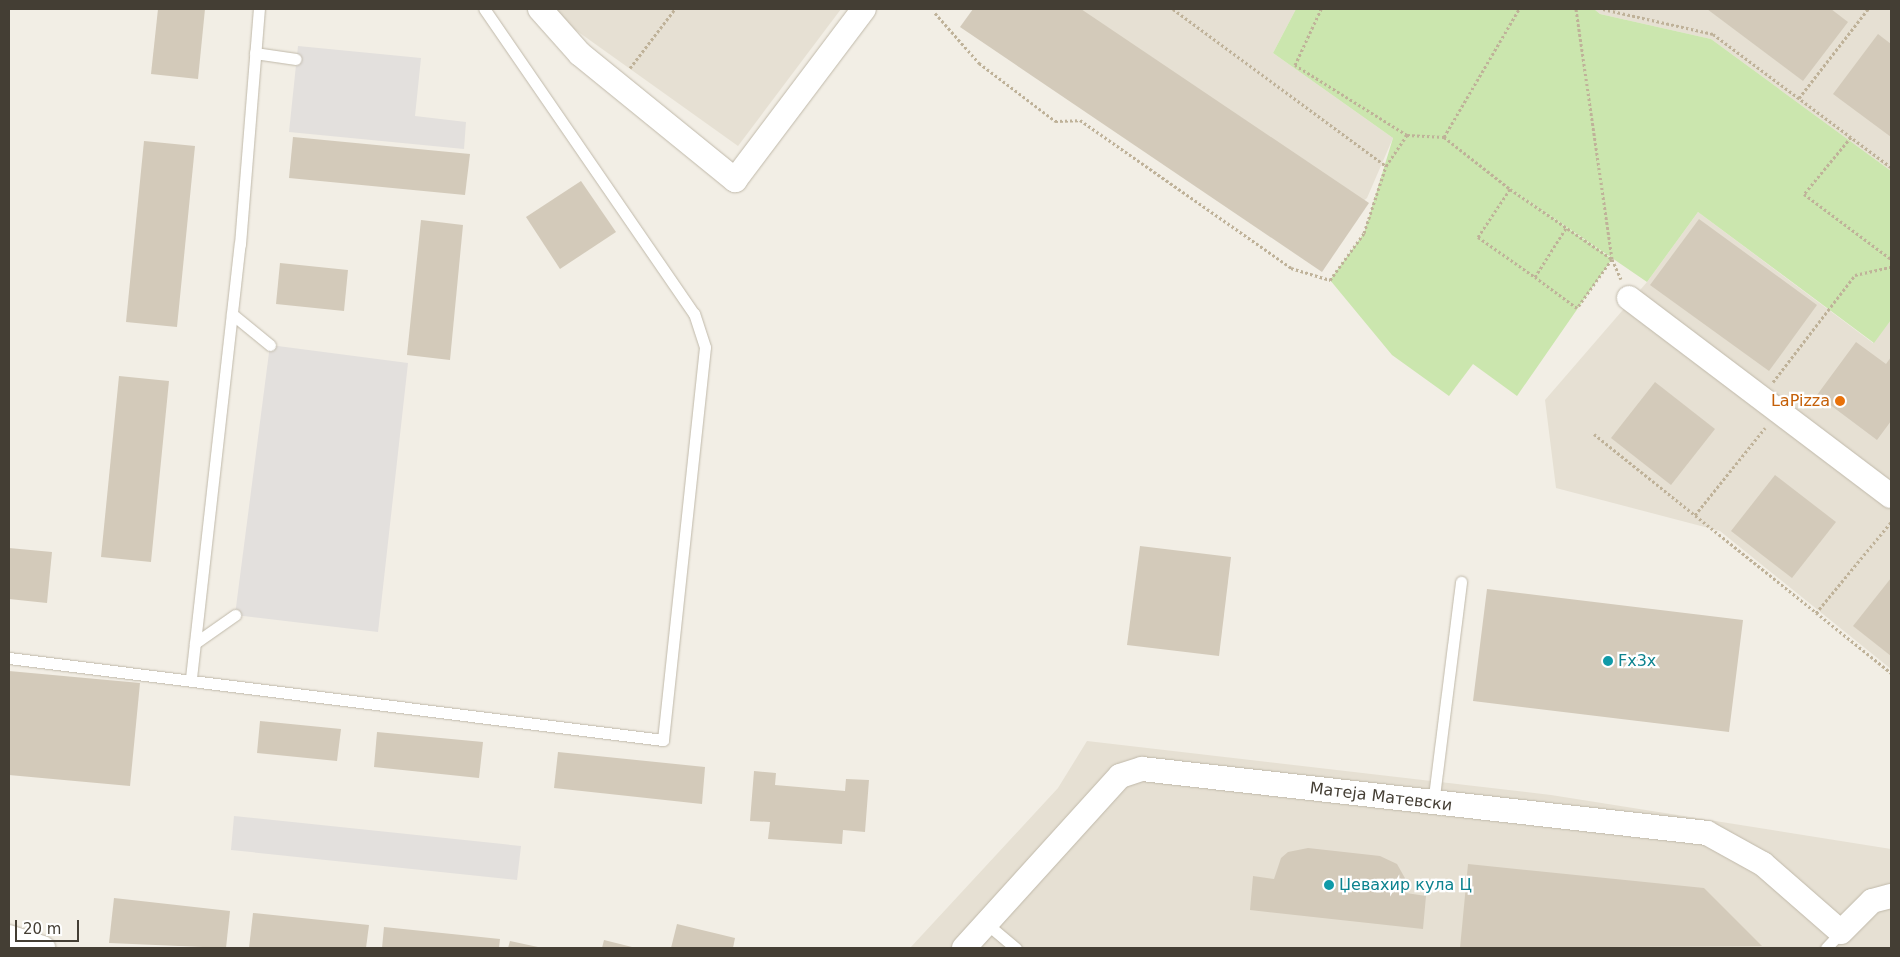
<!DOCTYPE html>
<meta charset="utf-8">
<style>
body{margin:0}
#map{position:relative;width:1900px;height:957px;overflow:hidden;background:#f2eee5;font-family:"DejaVu Sans",sans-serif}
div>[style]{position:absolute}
.residential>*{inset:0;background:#e6e0d3}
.green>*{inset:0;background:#cbe6ae}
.parking>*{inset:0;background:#e3e0dd}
.building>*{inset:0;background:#d3caba}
.path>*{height:3px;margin-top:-1.5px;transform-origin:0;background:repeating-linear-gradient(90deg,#bfb299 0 2.5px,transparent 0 5px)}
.roads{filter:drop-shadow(0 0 1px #c0b9aa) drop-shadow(0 0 1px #c0b9aa)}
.service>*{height:11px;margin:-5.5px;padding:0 5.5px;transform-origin:5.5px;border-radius:5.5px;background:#fff}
.minor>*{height:24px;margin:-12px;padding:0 12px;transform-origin:12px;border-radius:12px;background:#fff}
.dots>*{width:14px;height:14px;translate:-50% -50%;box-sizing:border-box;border:2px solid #fff;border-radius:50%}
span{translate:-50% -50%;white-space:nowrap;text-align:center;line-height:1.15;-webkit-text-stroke:4.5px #fff;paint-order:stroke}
.food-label{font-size:16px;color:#c56008}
.right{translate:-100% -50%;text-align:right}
.culture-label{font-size:16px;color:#0d838f}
.left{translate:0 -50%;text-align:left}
.street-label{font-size:16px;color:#443e34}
.frame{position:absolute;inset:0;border:10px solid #443e34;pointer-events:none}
.scale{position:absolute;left:15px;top:920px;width:64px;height:22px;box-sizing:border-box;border:2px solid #443e34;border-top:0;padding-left:6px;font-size:15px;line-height:18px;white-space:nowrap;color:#443e34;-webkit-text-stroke:4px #fff;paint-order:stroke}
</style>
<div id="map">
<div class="residential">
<i style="clip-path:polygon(555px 9px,841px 9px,738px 146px,570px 26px)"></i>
<i style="clip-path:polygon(991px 9px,1296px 9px,1273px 53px,1393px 138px,1367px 198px,1321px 236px,978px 26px)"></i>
<i style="clip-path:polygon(1594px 9px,1891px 9px,1891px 171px,1711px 39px,1600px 14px)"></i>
<i style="clip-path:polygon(1698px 212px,1873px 343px,1891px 320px,1891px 669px,1720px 531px,1556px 488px,1545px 400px,1647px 282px)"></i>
<i style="clip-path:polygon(1087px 741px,1551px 795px,1891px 849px,1891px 948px,910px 948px,1058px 788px)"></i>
</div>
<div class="green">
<i style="clip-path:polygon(1296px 9px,1594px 9px,1600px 14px,1711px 39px,1891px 171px,1891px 320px,1874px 343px,1698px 212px,1647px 282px,1488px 173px,1612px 259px,1517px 396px,1473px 364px,1449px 396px,1392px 355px,1330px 280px,1364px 233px,1393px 138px,1273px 53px)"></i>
</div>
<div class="parking">
<i style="clip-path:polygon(298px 46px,421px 58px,415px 116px,466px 122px,464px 149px,289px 132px)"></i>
<i style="clip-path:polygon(270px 345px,408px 363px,378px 632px,235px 615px)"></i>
<i style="clip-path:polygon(234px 816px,521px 846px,517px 880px,231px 850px)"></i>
</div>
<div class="building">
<i style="clip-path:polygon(158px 9px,205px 9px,198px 79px,151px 74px)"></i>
<i style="clip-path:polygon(973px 9px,1081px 9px,1369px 203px,1322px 272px,960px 27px)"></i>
<i style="clip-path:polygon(1707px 9px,1831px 9px,1848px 22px,1803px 81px)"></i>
<i style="clip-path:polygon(1878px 34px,1891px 44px,1891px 137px,1833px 94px)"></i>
<i style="clip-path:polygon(293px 137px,470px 154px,465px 195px,289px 178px)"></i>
<i style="clip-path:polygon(144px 141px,195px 146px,177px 327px,126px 322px)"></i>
<i style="clip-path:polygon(581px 181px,616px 232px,560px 269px,526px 217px)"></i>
<i style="clip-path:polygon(1699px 219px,1817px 305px,1769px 371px,1650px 285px)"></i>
<i style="clip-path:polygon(421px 220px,463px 225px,450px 360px,407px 355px)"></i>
<i style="clip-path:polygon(280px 263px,348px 270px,344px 311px,276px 304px)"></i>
<i style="clip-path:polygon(1856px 342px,1886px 364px,1891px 357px,1891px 421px,1877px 440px,1817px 395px)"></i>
<i style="clip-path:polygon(119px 376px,169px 381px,151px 562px,101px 557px)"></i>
<i style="clip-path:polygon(1655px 382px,1715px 429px,1671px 485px,1611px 438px)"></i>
<i style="clip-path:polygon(1775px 475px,1836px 522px,1792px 578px,1731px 531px)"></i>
<i style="clip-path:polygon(1140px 546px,1231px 557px,1219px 656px,1127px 645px)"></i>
<i style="clip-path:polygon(9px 548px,52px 552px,47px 603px,9px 599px)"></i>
<i style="clip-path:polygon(1891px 578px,1891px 656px,1853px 626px)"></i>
<i style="clip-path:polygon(1487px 589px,1743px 620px,1729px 732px,1473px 701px)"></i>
<i style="clip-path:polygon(9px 671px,140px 683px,130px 786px,9px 775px)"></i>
<i style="clip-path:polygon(260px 721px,341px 729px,337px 761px,257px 753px)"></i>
<i style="clip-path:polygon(377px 732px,483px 742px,479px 778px,374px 767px)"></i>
<i style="clip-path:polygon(558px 752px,705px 767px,702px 804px,554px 788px)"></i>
<i style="clip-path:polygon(754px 771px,776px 773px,775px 785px,845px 791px,846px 779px,869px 780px,865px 832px,843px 830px,842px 844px,768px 839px,770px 822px,750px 821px)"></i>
<i style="clip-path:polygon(1308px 848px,1380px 856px,1397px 864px,1406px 880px,1406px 893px,1426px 896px,1423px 929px,1250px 910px,1253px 876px,1274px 879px,1281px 858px,1288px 852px)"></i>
<i style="clip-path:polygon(1468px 864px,1704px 888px,1762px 946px,1460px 948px)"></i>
<i style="clip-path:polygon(114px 898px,230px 911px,226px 948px,109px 943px)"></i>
<i style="clip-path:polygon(253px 913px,369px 925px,366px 948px,249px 948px)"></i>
<i style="clip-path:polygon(677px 924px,735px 938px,733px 948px,671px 948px)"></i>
<i style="clip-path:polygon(384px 927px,500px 939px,499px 948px,382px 948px)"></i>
<i style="clip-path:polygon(604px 940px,636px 948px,602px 948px)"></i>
<i style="clip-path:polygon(510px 941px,538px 947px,538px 948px,508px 948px)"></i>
</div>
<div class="path">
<i style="left:1173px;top:9px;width:265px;rotate:36.4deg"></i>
<i style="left:1576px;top:9px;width:253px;rotate:81.8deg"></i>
<i style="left:1612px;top:259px;width:22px;rotate:66deg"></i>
<i style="left:1603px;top:9px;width:113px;rotate:12.8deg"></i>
<i style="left:1713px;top:34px;width:222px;rotate:36.8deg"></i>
<i style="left:935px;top:13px;width:67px;rotate:48.7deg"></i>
<i style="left:979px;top:63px;width:96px;rotate:37.3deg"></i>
<i style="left:1055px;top:121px;width:25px;rotate:-2deg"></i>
<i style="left:1080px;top:120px;width:258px;rotate:35deg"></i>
<i style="left:1291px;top:268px;width:41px;rotate:17.1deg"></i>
<i style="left:1330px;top:280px;width:58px;rotate:-54.1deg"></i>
<i style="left:1364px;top:233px;width:71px;rotate:-71.8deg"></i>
<i style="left:1386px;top:166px;width:37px;rotate:-56deg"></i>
<i style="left:1407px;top:135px;width:132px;rotate:-148deg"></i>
<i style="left:1295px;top:65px;width:62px;rotate:-65.1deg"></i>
<i style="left:630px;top:68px;width:74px;rotate:-52.7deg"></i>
<i style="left:1799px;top:98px;width:113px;rotate:-52.2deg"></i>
<i style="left:1407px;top:135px;width:37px;rotate:3deg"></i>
<i style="left:1444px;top:137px;width:148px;rotate:-59.6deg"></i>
<i style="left:1444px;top:137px;width:84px;rotate:38.2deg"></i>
<i style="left:1510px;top:189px;width:124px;rotate:34.5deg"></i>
<i style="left:1612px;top:259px;width:60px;rotate:125.5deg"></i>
<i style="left:1577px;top:308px;width:52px;rotate:-143.6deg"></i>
<i style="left:1851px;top:137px;width:74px;rotate:129.5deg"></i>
<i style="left:1804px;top:194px;width:109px;rotate:36.8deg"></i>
<i style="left:1510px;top:189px;width:58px;rotate:123.7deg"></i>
<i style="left:1478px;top:237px;width:70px;rotate:35.1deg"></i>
<i style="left:1535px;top:277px;width:58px;rotate:-57.7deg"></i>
<i style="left:1773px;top:382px;width:135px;rotate:-52.5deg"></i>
<i style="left:1855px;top:275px;width:37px;rotate:-13deg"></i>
<i style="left:1594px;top:434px;width:381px;rotate:38.8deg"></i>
<i style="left:1695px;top:515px;width:112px;rotate:-51.2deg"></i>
<i style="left:1816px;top:613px;width:118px;rotate:-50.5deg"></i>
</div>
<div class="roads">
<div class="service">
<i style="left:255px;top:53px;width:41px;rotate:8.3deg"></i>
<i style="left:232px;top:314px;width:49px;rotate:39.2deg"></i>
<i style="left:195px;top:643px;width:49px;rotate:-35deg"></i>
<i style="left:9px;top:658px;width:659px;rotate:7.15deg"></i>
<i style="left:663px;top:740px;width:395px;rotate:-83.9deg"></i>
<i style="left:705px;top:347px;width:35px;rotate:-108deg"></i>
<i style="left:694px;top:314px;width:370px;rotate:-124.5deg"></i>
<i style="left:191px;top:678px;width:437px;rotate:-83.6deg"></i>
<i style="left:240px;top:244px;width:236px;rotate:-85.4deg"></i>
<i style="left:1433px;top:804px;width:224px;rotate:-82.8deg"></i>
<i style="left:987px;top:924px;width:38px;rotate:40deg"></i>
<i style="left:1826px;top:948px;width:22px;rotate:-47deg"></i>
</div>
<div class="minor">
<i style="left:540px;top:9px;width:60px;rotate:48.4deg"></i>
<i style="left:580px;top:54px;width:200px;rotate:39.1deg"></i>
<i style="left:735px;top:180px;width:214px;rotate:-53deg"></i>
<i style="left:1629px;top:298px;width:328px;rotate:37.1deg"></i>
<i style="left:9px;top:937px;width:36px;rotate:18deg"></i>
<i style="left:964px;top:948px;width:232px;rotate:-47.8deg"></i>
<i style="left:1120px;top:776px;width:23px;rotate:-18deg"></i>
<i style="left:1142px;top:769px;width:569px;rotate:6.46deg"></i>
<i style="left:1707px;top:833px;width:64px;rotate:29deg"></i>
<i style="left:1763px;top:864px;width:103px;rotate:41.1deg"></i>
<i style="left:1841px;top:932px;width:44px;rotate:-45deg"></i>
<i style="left:1872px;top:901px;width:20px;rotate:-15deg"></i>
</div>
</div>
<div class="dots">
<i style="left:1840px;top:401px;background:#e8710a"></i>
<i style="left:1608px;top:661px;background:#0f9aa8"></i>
<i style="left:1329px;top:885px;background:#0f9aa8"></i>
</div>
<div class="food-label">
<span class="right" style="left:1830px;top:401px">LaPizza</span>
</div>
<div class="culture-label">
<span class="left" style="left:1618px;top:661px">Fx3x</span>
<span class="left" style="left:1339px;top:885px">Џевахир кула Ц</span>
</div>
<div class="street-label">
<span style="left:1381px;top:797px;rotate:7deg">Матеја Матевски</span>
</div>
<div class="frame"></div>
<div class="scale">20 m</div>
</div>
